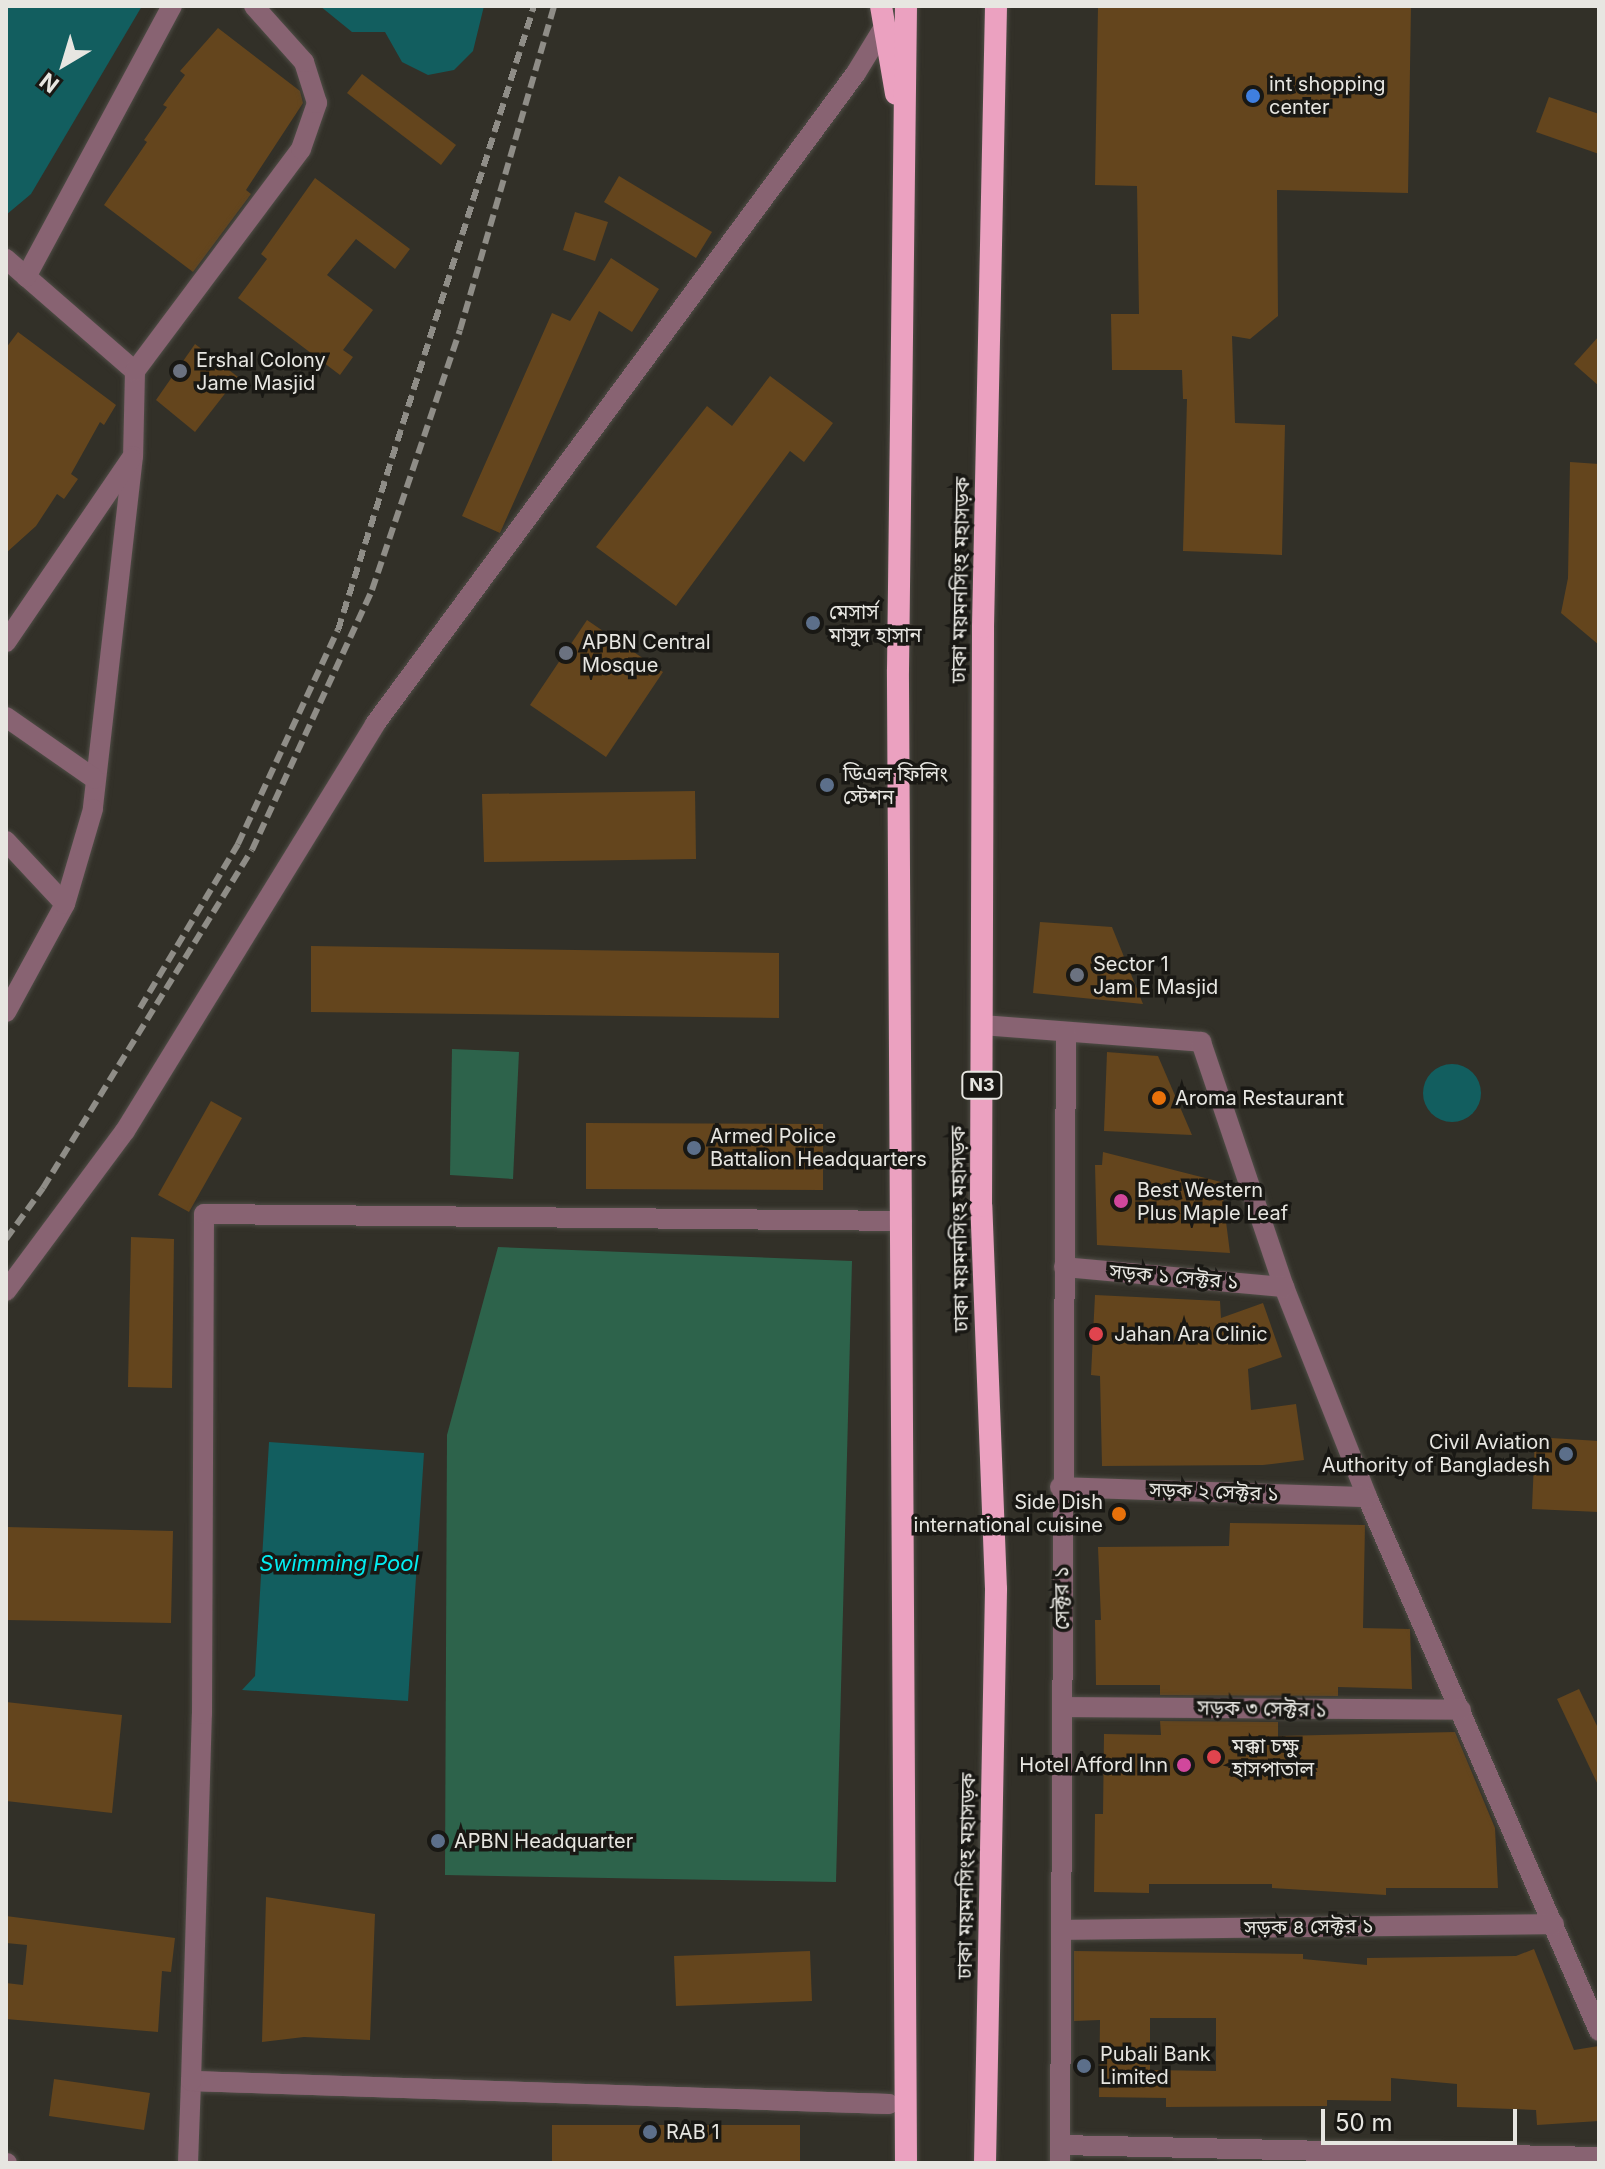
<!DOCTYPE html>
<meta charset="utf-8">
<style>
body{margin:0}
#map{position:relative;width:1605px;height:2169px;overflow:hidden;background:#323028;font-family:Inter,"Noto Sans Bengali",sans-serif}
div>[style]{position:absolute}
.green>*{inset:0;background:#2d634b}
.water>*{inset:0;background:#125e5f}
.round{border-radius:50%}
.building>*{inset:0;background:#64451d}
.roads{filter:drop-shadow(0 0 2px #4f4d46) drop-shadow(0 0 2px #4f4d46)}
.minor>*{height:20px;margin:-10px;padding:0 10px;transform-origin:10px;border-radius:10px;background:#886372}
.tertiary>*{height:20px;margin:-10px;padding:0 10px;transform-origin:10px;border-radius:10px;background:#886372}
.trunk>*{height:22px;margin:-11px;padding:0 11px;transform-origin:11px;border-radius:11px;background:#eba1c0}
.rail>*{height:6px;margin-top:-3px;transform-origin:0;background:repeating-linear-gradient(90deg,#8f8d87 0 12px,transparent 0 18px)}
.dots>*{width:22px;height:22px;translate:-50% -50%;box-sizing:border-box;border:4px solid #191814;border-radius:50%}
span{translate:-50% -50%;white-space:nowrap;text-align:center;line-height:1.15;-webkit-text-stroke:7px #191814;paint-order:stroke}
.shield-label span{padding:2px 6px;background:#191814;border:2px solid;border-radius:6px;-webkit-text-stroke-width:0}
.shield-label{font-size:18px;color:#e7e6e1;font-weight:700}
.poi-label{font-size:20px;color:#e7e6e1}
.left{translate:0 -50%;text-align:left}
.right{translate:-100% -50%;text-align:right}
.street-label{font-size:20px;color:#e7e6e1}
.water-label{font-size:22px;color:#03ecf0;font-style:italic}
.frame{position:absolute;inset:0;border:8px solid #e7e6e1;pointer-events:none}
.north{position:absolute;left:24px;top:24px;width:80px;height:80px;-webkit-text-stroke:6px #191814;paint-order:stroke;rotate:218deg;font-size:22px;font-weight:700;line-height:32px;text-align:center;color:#e7e6e1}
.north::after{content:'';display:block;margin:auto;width:28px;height:36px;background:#e7e6e1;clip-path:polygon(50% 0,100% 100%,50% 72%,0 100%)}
.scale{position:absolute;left:1321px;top:2109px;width:196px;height:36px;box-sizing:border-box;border:4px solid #e7e6e1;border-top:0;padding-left:10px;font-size:24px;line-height:28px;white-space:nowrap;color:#e7e6e1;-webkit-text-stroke:6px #191814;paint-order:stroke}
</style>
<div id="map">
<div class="green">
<i style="clip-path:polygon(452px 1049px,519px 1052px,513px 1179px,450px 1175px)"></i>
<i style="clip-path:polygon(498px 1247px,852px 1261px,836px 1882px,445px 1875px,447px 1435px)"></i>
</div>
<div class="water">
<i style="clip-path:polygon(6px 6px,142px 6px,31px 194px,6px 215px)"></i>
<i style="clip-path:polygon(320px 6px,484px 6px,473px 51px,454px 70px,428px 75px,402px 62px,385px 32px,352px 32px)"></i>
<i class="round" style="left:1423px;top:1064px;width:58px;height:58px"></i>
<i style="clip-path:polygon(269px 1442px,424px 1453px,408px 1701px,242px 1690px,255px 1676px)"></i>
</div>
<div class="building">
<i style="clip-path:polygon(1098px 6px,1411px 6px,1408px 193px,1277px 190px,1278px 316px,1250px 339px,1232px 336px,1235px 423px,1285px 425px,1282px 555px,1183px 551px,1187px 399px,1183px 399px,1182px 370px,1112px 370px,1111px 314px,1139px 314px,1137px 186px,1095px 185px)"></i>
<i style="clip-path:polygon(218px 28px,300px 91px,303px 103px,246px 190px,251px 194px,193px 272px,104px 205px,147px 142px,144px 140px,167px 107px,163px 105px,185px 75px,180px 71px)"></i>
<i style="clip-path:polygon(362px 74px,456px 145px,441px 165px,347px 93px)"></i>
<i style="clip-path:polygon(1549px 97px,1599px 114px,1599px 154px,1536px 132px)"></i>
<i style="clip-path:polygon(619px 176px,712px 232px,696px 258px,604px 202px)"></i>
<i style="clip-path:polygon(315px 178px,410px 249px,395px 269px,356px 239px,327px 275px,373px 310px,343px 350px,353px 357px,340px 375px,238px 298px,267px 259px,261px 254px)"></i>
<i style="clip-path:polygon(575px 212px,608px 222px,595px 261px,563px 250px)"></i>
<i style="clip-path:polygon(611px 258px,659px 289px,632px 332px,599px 311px,500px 533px,462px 516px,552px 313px,570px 321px)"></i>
<i style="clip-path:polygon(18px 332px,116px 405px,104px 425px,100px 422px,71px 474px,78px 479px,64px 499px,57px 494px,36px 526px,6px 553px,6px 348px)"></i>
<i style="clip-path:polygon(1599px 336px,1599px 386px,1574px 364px)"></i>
<i style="clip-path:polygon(195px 344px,238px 377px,195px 432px,156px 400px)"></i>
<i style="clip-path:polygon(770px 376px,833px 423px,804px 462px,790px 451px,676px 606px,596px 547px,707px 406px,732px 426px)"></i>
<i style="clip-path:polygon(1570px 462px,1599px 464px,1599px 645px,1561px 613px,1568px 578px)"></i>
<i style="clip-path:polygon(587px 620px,663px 672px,606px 757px,530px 705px)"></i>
<i style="clip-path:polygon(695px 791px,696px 859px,484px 862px,482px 794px)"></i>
<i style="clip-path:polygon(1040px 922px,1112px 927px,1143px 1004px,1033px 993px)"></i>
<i style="clip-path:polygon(311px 946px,779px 953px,779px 1018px,311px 1012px)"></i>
<i style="clip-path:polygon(1107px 1052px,1158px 1056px,1192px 1135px,1104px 1131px)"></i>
<i style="clip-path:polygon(211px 1101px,242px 1118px,189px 1212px,158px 1195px)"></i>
<i style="clip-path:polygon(586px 1123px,823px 1124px,823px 1190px,586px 1189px)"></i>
<i style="clip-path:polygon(1103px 1152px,1221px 1182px,1230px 1253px,1097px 1245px,1095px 1165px,1102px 1165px)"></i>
<i style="clip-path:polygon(131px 1237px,174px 1239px,172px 1388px,128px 1387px)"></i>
<i style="clip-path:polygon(1095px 1295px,1220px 1301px,1221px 1318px,1263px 1303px,1282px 1357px,1248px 1369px,1251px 1410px,1296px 1404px,1304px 1460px,1263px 1465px,1102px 1466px,1100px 1376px,1091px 1375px)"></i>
<i style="clip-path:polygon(1535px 1437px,1599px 1441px,1599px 1512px,1532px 1509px)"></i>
<i style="clip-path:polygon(1230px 1523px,1365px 1525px,1363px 1628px,1410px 1629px,1412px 1689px,1338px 1687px,1338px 1696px,1160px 1695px,1160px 1685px,1096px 1685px,1095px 1620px,1101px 1620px,1098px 1547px,1229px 1546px)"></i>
<i style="clip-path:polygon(6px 1527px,173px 1531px,171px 1623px,6px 1620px)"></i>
<i style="clip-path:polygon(1579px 1689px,1599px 1730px,1599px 1787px,1557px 1699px)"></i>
<i style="clip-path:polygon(6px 1702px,122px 1715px,112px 1813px,6px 1801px)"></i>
<i style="clip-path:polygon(1160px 1721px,1278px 1722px,1278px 1736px,1455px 1732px,1495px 1828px,1498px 1888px,1386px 1888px,1386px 1895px,1272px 1888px,1272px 1884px,1149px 1884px,1149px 1893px,1094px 1892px,1095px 1814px,1103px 1814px,1104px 1734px,1161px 1735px)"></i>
<i style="clip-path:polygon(266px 1897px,375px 1914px,370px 2040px,304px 2037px,262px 2042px)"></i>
<i style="clip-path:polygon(6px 1916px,175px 1938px,171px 1972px,162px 1971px,158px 2032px,6px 2019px,6px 1983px,23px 1985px,27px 1945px,6px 1943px)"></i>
<i style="clip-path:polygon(evenodd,1534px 1949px,1574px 2050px,1599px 2046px,1599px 2121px,1537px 2125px,1536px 2110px,1457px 2107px,1457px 2084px,1391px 2078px,1391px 2101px,1327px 2100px,1327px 2106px,1166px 2107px,1166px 2098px,1099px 2097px,1100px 2020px,1074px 2021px,1074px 1951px,1303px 1954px,1303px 1959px,1367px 1965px,1367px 1958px,1516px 1956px,1534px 1949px,1150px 2018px,1216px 2018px,1216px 2071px,1150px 2070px,1150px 2018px)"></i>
<i style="clip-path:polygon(810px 1951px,812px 2001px,676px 2006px,674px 1956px)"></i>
<i style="clip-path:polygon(54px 2079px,150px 2093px,144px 2130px,49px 2116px)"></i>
<i style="clip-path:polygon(552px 2125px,800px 2125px,800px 2163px,552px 2163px)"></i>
</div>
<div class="roads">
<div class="minor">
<i style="left:6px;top:259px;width:171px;rotate:41deg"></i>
<i style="left:135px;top:371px;width:85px;rotate:91.3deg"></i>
<i style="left:133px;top:456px;width:355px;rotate:96.5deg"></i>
<i style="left:93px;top:809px;width:99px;rotate:106.4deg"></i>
<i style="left:65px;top:904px;width:123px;rotate:118.6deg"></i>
<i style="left:26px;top:277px;width:308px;rotate:-61.7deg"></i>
<i style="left:135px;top:371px;width:277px;rotate:-53.2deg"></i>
<i style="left:301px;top:149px;width:49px;rotate:-70.8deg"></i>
<i style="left:317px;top:103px;width:43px;rotate:-107.6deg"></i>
<i style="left:304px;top:62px;width:75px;rotate:-131.8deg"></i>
<i style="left:6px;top:642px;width:222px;rotate:-55.7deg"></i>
<i style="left:6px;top:717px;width:108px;rotate:34.9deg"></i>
<i style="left:6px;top:841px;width:86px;rotate:46.9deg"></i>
<i style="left:982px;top:1025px;width:220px;rotate:4.4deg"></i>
<i style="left:1201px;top:1042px;width:259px;rotate:71.3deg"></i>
<i style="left:1284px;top:1287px;width:226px;rotate:68.4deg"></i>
<i style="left:1367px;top:1497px;width:582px;rotate:66.52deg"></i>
<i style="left:1064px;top:1267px;width:221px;rotate:5.2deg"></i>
<i style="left:1060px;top:1487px;width:307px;rotate:1.9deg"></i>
<i style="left:1063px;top:1707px;width:398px;rotate:0.4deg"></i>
<i style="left:1063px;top:1930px;width:491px;rotate:-0.7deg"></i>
<i style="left:1060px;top:2145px;width:539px;rotate:1.28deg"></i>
<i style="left:6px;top:2163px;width:1px"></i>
<i style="left:188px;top:2163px;width:82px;rotate:-87.9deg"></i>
<i style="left:191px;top:2081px;width:698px;rotate:1.89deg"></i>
<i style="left:889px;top:2104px;width:698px;rotate:-178.11deg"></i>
<i style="left:191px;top:2081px;width:367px;rotate:-88.3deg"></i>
<i style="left:202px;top:1714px;width:500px;rotate:-89.77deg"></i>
<i style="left:204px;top:1214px;width:698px;rotate:0.57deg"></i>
<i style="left:1060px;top:2163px;width:1130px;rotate:-89.7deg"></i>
</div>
<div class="tertiary">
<i style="left:6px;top:1291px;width:199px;rotate:-53.4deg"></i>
<i style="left:125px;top:1131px;width:478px;rotate:-58.4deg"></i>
<i style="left:375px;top:724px;width:809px;rotate:-53.54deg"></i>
<i style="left:856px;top:73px;width:48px;rotate:-58.6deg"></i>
</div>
<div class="trunk">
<i style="left:881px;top:6px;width:89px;rotate:80.3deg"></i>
<i style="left:906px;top:2163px;width:1493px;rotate:-90.31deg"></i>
<i style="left:898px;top:670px;width:664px;rotate:-89.31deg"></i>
<i style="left:985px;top:2163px;width:574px;rotate:-88.9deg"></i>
<i style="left:996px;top:1589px;width:383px;rotate:-92.2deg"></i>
<i style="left:981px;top:1206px;width:579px;rotate:-89.8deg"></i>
<i style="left:983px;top:627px;width:621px;rotate:-88.8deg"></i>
</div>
</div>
<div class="rail">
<i style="left:140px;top:1008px;width:191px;rotate:-59.1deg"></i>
<i style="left:238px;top:844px;width:236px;rotate:-65deg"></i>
<i style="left:338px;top:630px;width:654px;rotate:-72.56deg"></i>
<i style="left:6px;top:1239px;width:63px;rotate:-54deg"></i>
<i style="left:43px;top:1188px;width:397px;rotate:-58.3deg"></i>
<i style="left:252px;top:850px;width:286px;rotate:-65.2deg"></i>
<i style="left:372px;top:590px;width:274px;rotate:-71.3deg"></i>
<i style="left:460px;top:330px;width:337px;rotate:-73.8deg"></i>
</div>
<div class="dots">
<i style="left:1253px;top:96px;background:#3f7fe0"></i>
<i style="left:180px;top:371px;background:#6b7280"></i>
<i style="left:813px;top:623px;background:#5c6f8a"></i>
<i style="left:566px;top:653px;background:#6b7280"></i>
<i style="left:827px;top:785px;background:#5c6f8a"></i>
<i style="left:1077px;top:975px;background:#6b7280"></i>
<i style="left:1159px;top:1098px;background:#e8710a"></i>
<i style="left:694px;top:1148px;background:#5c6f8a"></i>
<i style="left:1121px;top:1201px;background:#d1479c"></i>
<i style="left:1096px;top:1334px;background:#e0444e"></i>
<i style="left:1566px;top:1454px;background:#5c6f8a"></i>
<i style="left:1119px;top:1514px;background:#e8710a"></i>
<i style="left:1214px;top:1757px;background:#e0444e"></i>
<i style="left:1184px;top:1765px;background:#d1479c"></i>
<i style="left:438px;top:1841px;background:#5c6f8a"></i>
<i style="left:1084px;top:2066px;background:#5c6f8a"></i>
<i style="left:650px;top:2132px;background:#5c6f8a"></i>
</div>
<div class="shield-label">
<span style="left:982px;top:1085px">N3</span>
</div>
<div class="poi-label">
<span class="left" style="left:1269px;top:96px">int shopping<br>center</span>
<span class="left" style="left:196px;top:372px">Ershal Colony<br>Jame Masjid</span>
<span class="left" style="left:829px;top:624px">মেসার্স<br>মাসুদ হাসান</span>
<span class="left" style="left:582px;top:654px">APBN Central<br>Mosque</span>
<span class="left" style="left:843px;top:786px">ডিএল ফিলিং<br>স্টেশন</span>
<span class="left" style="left:1093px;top:976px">Sector 1<br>Jam E Masjid</span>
<span class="left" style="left:1175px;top:1098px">Aroma Restaurant</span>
<span class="left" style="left:710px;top:1148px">Armed Police<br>Battalion Headquarters</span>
<span class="left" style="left:1137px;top:1202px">Best Western<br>Plus Maple Leaf</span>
<span class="left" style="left:1114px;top:1334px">Jahan Ara Clinic</span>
<span class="right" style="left:1550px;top:1454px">Civil Aviation<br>Authority of Bangladesh</span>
<span class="right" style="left:1103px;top:1514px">Side Dish<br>international cuisine</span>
<span class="left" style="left:1232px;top:1758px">মক্কা চক্ষু<br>হাসপাতাল</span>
<span class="right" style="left:1168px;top:1765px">Hotel Afford Inn</span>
<span class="left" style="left:454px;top:1841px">APBN Headquarter</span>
<span class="left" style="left:1100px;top:2066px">Pubali Bank<br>Limited</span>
<span class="left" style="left:666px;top:2132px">RAB 1</span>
</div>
<div class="street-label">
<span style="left:961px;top:580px;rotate:-89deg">ঢাকা ময়মনসিংহ মহাসড়ক</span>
<span style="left:960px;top:1229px;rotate:-91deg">ঢাকা ময়মনসিংহ মহাসড়ক</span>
<span style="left:1174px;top:1277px;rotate:5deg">সড়ক ১ সেক্টর ১</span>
<span style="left:1214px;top:1492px;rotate:2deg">সড়ক ২ সেক্টর ১</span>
<span style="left:1062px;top:1598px;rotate:-91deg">সেক্টর ১</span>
<span style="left:1262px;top:1709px;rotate:1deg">সড়ক ৩ সেক্টর ১</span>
<span style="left:967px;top:1876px;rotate:-89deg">ঢাকা ময়মনসিংহ মহাসড়ক</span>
<span style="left:1309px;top:1927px;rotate:-1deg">সড়ক ৪ সেক্টর ১</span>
</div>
<div class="water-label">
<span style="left:339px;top:1564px">Swimming Pool</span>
</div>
<div class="frame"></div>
<div class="north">N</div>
<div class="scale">50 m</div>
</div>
